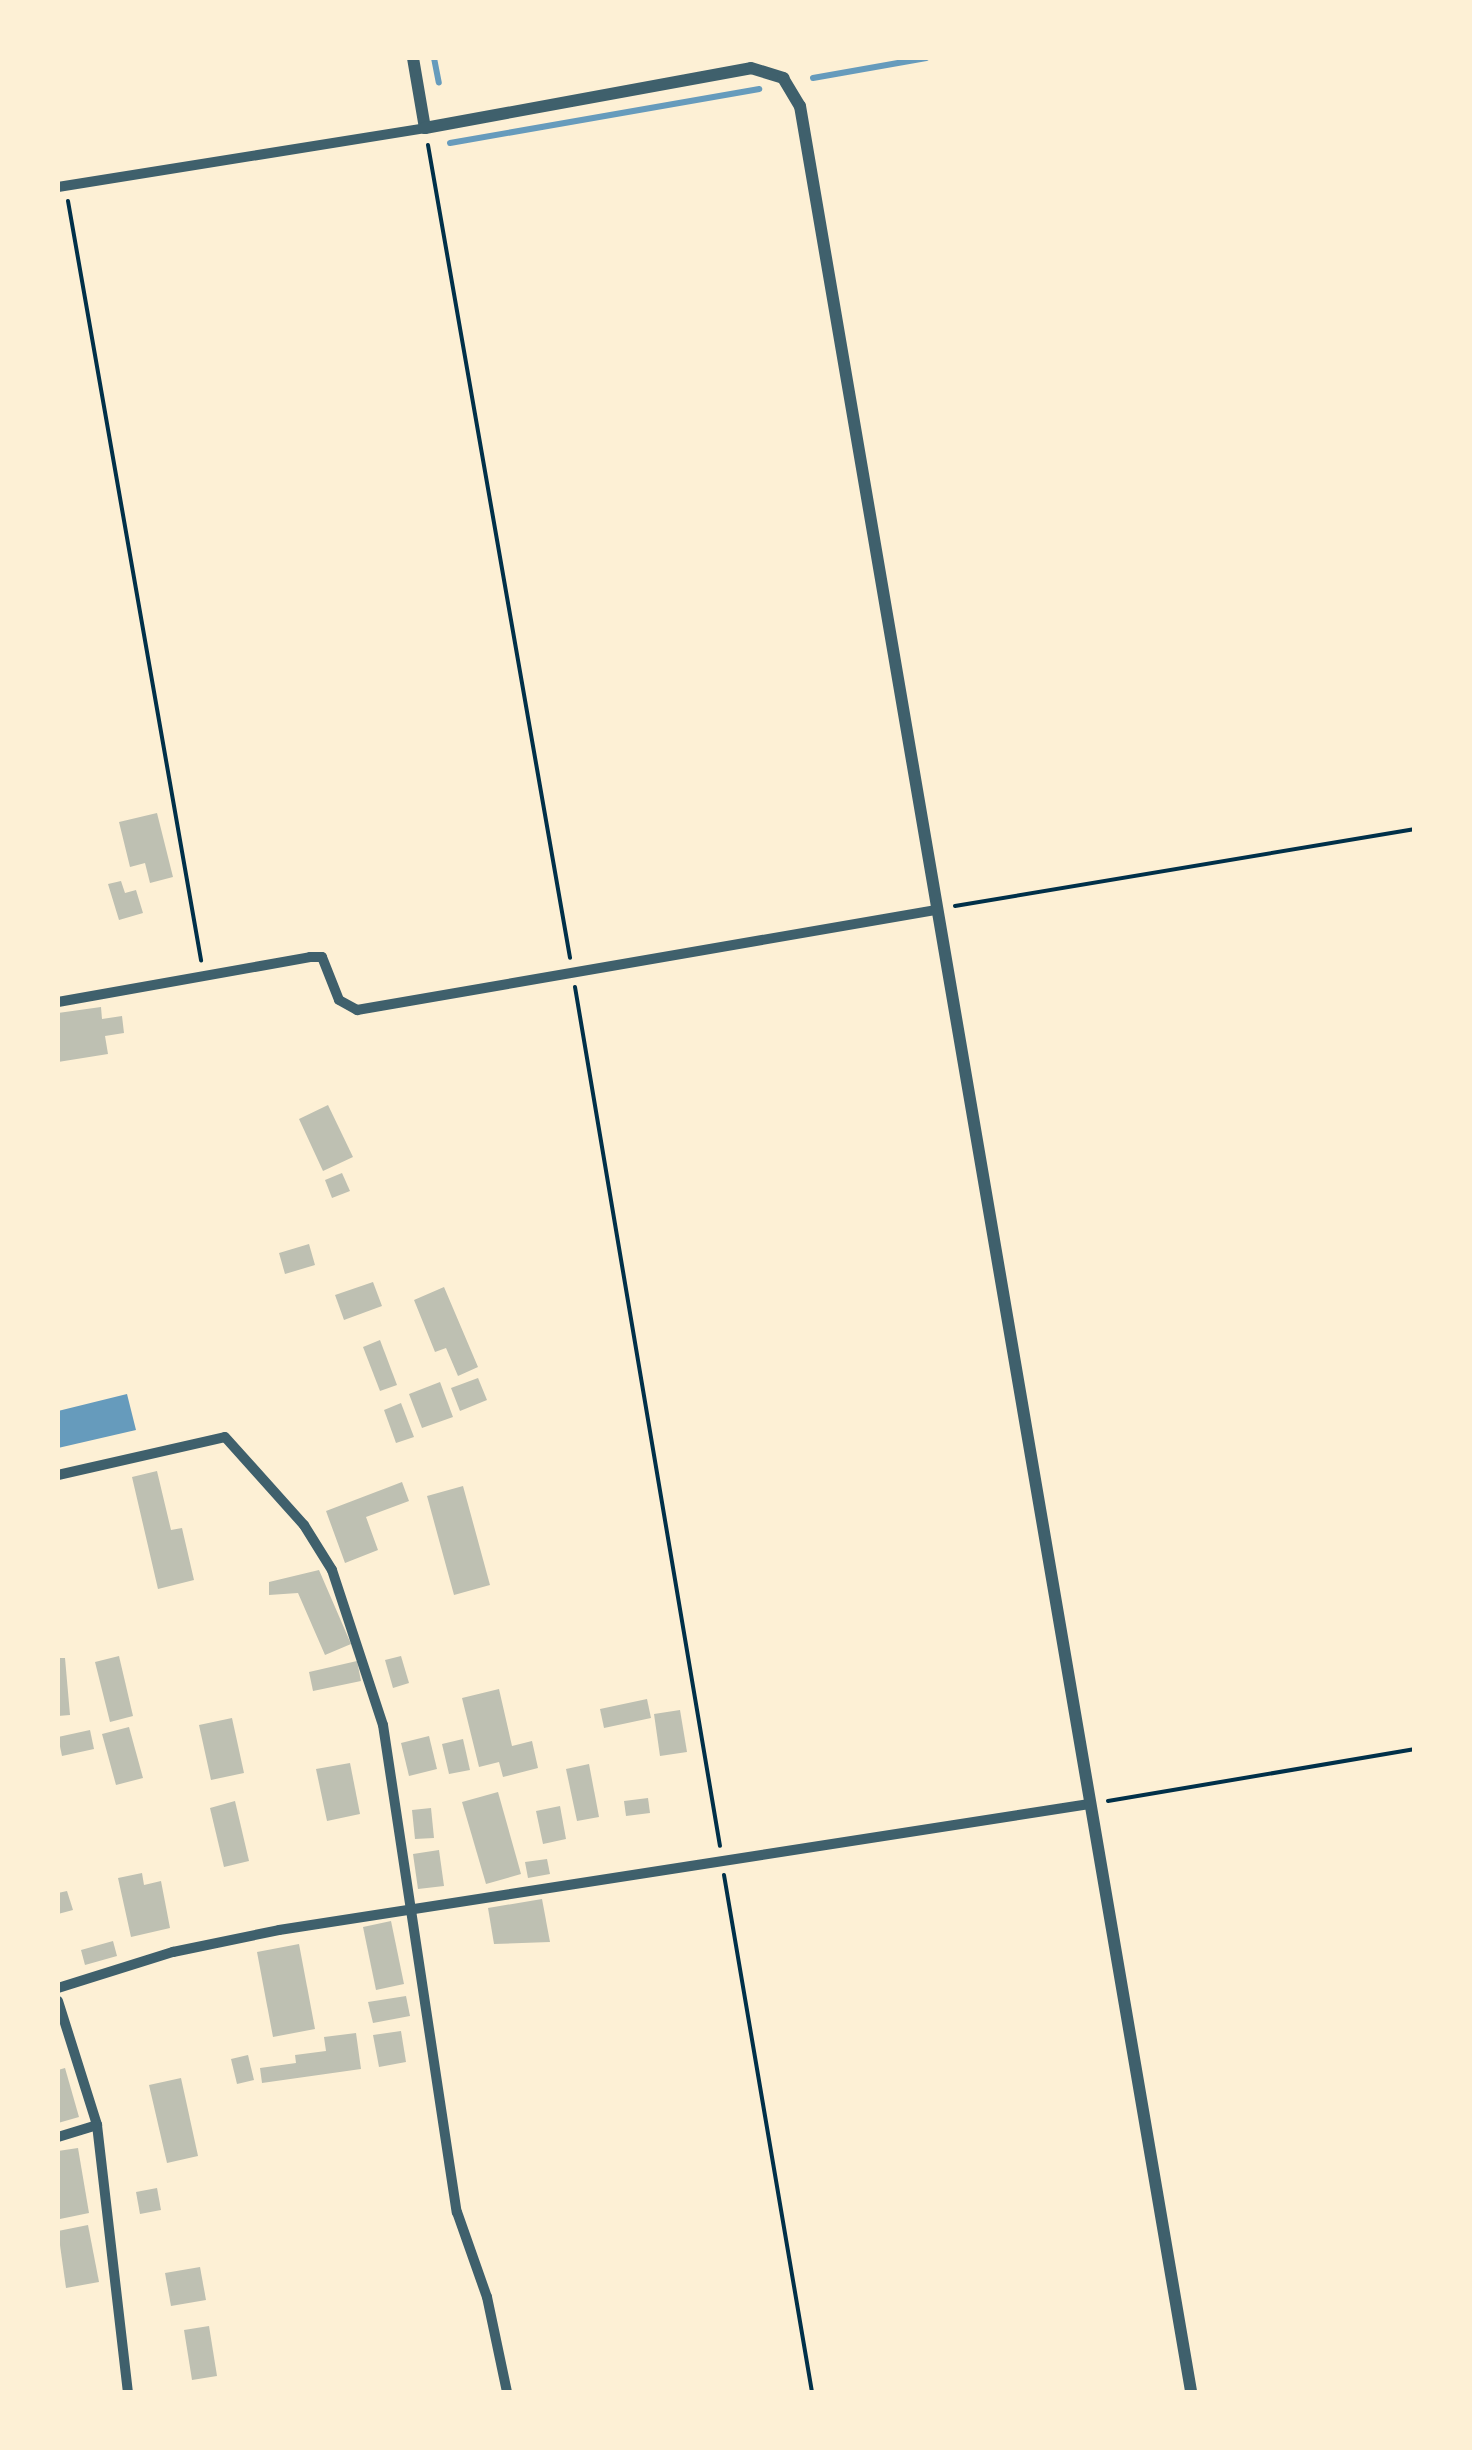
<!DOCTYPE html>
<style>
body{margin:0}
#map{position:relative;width:1472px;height:2450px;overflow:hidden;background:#fdf0d5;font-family:Ubuntu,sans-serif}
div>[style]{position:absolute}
.water>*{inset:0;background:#669bbc}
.stream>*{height:6px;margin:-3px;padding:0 3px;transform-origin:3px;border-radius:3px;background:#669bbc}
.building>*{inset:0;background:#bec0b2}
.path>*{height:4px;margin:-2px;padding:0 2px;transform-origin:2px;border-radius:2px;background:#003049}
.minor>*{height:10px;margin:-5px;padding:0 5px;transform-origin:5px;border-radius:5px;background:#3f606c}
.tertiary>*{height:12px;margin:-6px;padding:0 6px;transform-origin:6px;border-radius:6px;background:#3f606c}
span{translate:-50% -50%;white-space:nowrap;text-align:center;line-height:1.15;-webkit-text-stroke:9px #fdf0d5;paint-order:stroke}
.frame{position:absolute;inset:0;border:60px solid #fdf0d5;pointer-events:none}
</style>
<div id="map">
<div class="water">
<i style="clip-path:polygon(127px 1394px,136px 1430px,58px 1448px,58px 1411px)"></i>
</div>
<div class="stream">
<i style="left:434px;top:58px;width:25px;rotate:79deg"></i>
<i style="left:813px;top:78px;width:115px;rotate:-10deg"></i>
<i style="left:450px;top:143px;width:314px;rotate:-9.9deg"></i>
</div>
<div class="building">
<i style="clip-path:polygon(157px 813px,173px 877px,150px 883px,145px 863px,130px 867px,119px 822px)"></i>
<i style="clip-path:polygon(121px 881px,125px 893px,136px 890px,143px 913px,119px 920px,108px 884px)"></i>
<i style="clip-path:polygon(101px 1007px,102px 1019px,122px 1016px,124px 1033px,105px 1036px,108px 1054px,58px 1062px,58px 1013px)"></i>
<i style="clip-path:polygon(328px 1105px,353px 1157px,323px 1171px,299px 1119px)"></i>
<i style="clip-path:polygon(342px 1173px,350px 1191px,332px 1198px,325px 1180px)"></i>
<i style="clip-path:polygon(309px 1244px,315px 1265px,285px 1274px,279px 1253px)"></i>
<i style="clip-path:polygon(373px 1282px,382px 1306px,344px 1320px,335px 1295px)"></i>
<i style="clip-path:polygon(444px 1287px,478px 1367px,458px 1376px,446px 1348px,435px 1352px,414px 1300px)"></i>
<i style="clip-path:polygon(380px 1340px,397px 1385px,380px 1391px,363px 1347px)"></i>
<i style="clip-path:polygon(478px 1378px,487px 1400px,460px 1411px,451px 1388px)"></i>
<i style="clip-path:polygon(440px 1382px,453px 1417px,422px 1428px,409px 1394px)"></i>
<i style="clip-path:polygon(401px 1403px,414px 1437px,396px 1443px,384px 1410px)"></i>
<i style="clip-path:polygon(157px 1471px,171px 1530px,182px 1528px,194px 1580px,158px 1589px,132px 1477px)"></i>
<i style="clip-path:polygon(402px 1482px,409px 1501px,366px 1517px,378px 1550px,345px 1563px,326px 1511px)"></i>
<i style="clip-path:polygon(463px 1486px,490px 1585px,454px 1595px,427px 1496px)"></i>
<i style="clip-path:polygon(319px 1570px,351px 1644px,325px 1655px,298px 1593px,269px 1595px,269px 1582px)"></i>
<i style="clip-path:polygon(119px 1656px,133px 1716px,110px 1722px,95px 1662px)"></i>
<i style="clip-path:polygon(401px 1656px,409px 1683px,393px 1688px,385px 1660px)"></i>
<i style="clip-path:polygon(58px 1658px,65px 1658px,70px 1715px,58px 1716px)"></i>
<i style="clip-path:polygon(357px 1661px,361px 1681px,313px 1691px,309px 1672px)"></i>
<i style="clip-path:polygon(499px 1689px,512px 1746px,532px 1741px,538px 1768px,503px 1777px,499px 1762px,479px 1767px,462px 1698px)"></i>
<i style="clip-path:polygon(647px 1699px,651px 1718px,604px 1728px,600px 1709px)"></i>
<i style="clip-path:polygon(680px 1710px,687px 1752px,660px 1756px,654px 1714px)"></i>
<i style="clip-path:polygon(232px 1718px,244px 1773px,211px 1780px,199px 1725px)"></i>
<i style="clip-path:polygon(129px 1727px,143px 1778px,116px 1785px,102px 1734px)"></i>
<i style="clip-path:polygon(90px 1730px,94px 1749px,62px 1756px,58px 1737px)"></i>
<i style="clip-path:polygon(429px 1736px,437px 1769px,409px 1776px,401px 1743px)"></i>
<i style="clip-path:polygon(463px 1739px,470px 1770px,449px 1774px,442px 1744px)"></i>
<i style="clip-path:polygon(350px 1763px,360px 1814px,327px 1821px,316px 1769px)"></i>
<i style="clip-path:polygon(589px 1764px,599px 1817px,577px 1821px,566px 1769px)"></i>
<i style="clip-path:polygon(498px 1792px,521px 1874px,486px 1884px,462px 1802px)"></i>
<i style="clip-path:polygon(648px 1798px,650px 1813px,626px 1816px,624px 1801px)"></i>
<i style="clip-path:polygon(235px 1801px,249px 1861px,224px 1867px,210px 1808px)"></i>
<i style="clip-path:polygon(560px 1806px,566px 1839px,543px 1844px,536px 1811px)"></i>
<i style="clip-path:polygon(431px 1808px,434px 1838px,415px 1839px,412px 1810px)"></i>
<i style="clip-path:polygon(439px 1850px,444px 1886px,418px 1889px,413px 1854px)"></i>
<i style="clip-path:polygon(547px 1859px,550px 1874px,528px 1878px,525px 1862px)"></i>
<i style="clip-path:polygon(142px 1873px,144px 1885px,161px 1881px,170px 1928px,131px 1937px,118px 1878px)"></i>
<i style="clip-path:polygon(67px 1891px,73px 1910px,58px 1914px,58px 1893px)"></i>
<i style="clip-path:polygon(542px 1899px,550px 1942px,494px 1944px,488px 1908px)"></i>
<i style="clip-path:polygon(391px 1921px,404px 1984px,376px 1990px,363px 1927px)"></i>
<i style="clip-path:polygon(113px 1941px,117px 1956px,85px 1965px,81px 1950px)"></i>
<i style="clip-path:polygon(299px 1944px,315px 2029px,273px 2037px,257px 1952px)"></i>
<i style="clip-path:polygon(406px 1996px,410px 2016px,373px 2023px,368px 2002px)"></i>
<i style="clip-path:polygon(401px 2031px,406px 2062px,379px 2067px,373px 2035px)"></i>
<i style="clip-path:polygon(356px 2033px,361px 2069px,262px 2083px,260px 2068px,296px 2063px,295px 2055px,326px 2051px,324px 2037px)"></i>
<i style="clip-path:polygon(248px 2055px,254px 2080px,237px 2084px,231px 2059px)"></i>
<i style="clip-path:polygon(65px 2068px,79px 2117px,58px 2123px,58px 2070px)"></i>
<i style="clip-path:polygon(181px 2078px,198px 2156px,167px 2163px,149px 2085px)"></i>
<i style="clip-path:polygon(78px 2148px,89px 2213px,60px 2219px,58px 2151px)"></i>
<i style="clip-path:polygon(157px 2188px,161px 2210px,140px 2214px,136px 2192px)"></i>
<i style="clip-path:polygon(88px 2225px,99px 2282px,66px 2288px,58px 2231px)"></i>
<i style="clip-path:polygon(200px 2267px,206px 2300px,171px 2306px,165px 2273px)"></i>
<i style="clip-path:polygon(209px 2326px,217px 2376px,192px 2380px,184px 2330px)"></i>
</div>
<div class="path">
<i style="left:428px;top:145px;width:825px;rotate:80.09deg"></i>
<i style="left:68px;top:201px;width:771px;rotate:80.06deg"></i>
<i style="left:955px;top:906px;width:465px;rotate:-9.5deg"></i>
<i style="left:575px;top:987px;width:871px;rotate:80.42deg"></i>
<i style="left:1108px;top:1801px;width:310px;rotate:-9.6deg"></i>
<i style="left:724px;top:1875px;width:524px;rotate:80.34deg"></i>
</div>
<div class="minor">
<i style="left:58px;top:187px;width:372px;rotate:-9.1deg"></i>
<i style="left:58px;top:1002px;width:256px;rotate:-10.1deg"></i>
<i style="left:310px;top:957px;width:12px"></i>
<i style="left:322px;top:957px;width:46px;rotate:68.4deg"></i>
<i style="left:339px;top:1000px;width:21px;rotate:29deg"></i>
<i style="left:357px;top:1010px;width:588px;rotate:-9.8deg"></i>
<i style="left:58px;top:1475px;width:171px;rotate:-12.8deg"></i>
<i style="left:225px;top:1437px;width:118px;rotate:48.1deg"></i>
<i style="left:304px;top:1525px;width:53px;rotate:58.1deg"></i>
<i style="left:332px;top:1570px;width:163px;rotate:71.8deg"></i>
<i style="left:383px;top:1725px;width:493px;rotate:81.4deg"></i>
<i style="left:457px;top:2212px;width:90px;rotate:70.6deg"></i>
<i style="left:487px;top:2297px;width:97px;rotate:78.1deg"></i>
<i style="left:58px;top:1988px;width:121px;rotate:-17.4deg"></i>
<i style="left:173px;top:1952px;width:108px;rotate:-11.7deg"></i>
<i style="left:279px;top:1930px;width:820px;rotate:-8.84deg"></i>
<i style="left:58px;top:2001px;width:130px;rotate:72.5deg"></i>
<i style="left:97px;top:2125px;width:269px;rotate:83.4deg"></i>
<i style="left:58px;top:2137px;width:41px;rotate:-17.1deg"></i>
</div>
<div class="tertiary">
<i style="left:413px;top:58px;width:71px;rotate:80.3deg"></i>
<i style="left:425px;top:128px;width:331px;rotate:-10.4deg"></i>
<i style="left:751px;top:68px;width:34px;rotate:17deg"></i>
<i style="left:783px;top:78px;width:33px;rotate:59deg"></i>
<i style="left:800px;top:106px;width:2319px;rotate:80.29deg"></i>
</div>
<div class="frame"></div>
</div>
